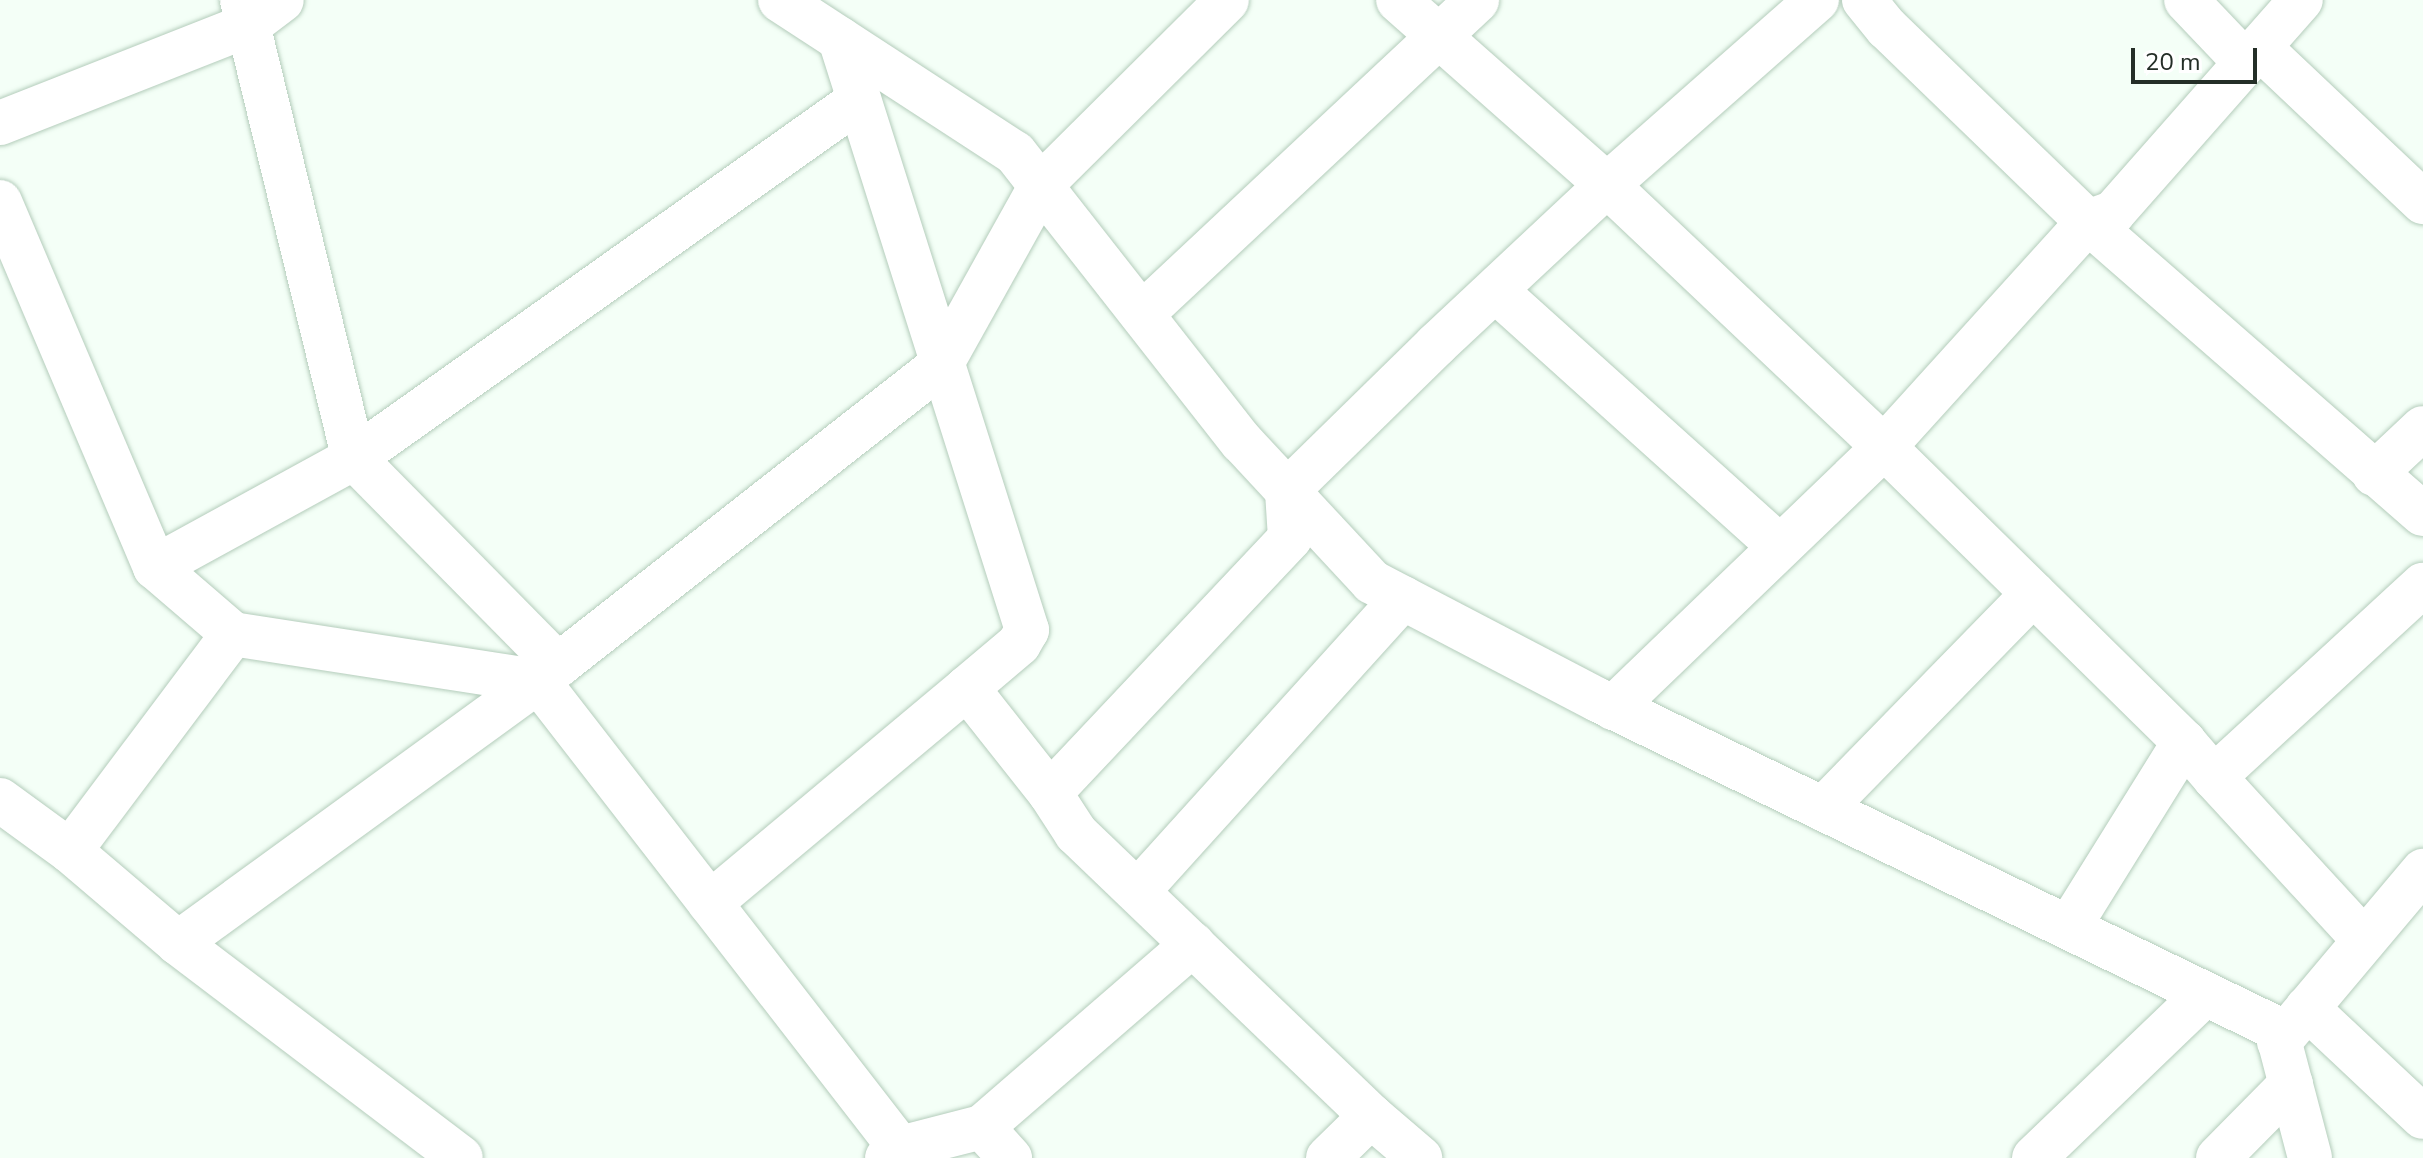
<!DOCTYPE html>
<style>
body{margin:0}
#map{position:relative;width:2423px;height:1158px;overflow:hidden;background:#f4fff7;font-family:"Nunito Sans",sans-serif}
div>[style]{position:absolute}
.roads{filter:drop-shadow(0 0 2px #b4cdbb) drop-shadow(0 0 2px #b4cdbb)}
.minor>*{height:44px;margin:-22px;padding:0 22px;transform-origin:22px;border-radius:22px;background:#fff}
span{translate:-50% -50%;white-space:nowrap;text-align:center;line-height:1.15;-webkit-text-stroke:8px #fff;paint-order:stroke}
.scale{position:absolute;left:2131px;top:48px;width:126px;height:36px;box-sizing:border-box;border:4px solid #242e27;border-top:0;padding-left:10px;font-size:24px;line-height:28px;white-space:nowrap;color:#242e27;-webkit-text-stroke:6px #fff;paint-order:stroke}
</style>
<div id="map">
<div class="roads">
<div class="minor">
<i style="left:242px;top:0;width:471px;rotate:76.3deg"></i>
<i style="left:354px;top:458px;width:619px;rotate:-35.33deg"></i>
<i style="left:780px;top:0;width:280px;rotate:33.1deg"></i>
<i style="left:1015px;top:153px;width:367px;rotate:51.9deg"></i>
<i style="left:1242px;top:442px;width:191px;rotate:47.1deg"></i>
<i style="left:1372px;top:582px;width:255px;rotate:27.6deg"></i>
<i style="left:1598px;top:700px;width:753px;rotate:25.82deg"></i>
<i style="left:2276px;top:1028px;width:134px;rotate:75.3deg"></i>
<i style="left:1398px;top:0;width:279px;rotate:41.5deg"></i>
<i style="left:1607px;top:185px;width:381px;rotate:43.4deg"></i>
<i style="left:1884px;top:447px;width:421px;rotate:44.5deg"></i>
<i style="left:2184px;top:742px;width:46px;rotate:49.4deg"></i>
<i style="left:2214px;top:777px;width:284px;rotate:-42.6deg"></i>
<i style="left:1864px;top:0;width:36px;rotate:51deg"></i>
<i style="left:1887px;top:28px;width:279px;rotate:44deg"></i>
<i style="left:2088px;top:222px;width:444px;rotate:41.1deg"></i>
<i style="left:2186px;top:0;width:86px;rotate:46.4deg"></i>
<i style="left:840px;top:39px;width:620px;rotate:72.44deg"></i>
<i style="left:1027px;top:630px;width:16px;rotate:120deg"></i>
<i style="left:1019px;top:644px;width:68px;rotate:139.8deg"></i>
<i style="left:967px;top:688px;width:134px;rotate:51.7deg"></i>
<i style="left:1050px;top:793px;width:48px;rotate:57deg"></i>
<i style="left:1076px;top:833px;width:409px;rotate:43.8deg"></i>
<i style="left:1371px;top:1116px;width:65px;rotate:40.6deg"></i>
<i style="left:2259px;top:47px;width:226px;rotate:43.4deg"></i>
<i style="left:0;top:123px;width:268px;rotate:-21.5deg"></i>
<i style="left:249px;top:25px;width:41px;rotate:-37.1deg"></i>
<i style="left:0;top:202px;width:397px;rotate:67deg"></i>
<i style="left:155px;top:567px;width:103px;rotate:40.7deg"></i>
<i style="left:233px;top:634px;width:309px;rotate:8.8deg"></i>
<i style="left:538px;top:681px;width:591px;rotate:52.22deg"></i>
<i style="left:900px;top:1148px;width:10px;rotate:107deg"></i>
<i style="left:1496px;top:291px;width:382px;rotate:42deg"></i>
<i style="left:1142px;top:314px;width:459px;rotate:-43.1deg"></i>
<i style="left:2374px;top:474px;width:67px;rotate:-43.2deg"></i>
<i style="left:155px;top:567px;width:227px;rotate:-28.7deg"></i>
<i style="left:354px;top:458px;width:291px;rotate:45.4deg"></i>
<i style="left:1613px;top:708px;width:376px;rotate:-43.9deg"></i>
<i style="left:1884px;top:447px;width:304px;rotate:-47.8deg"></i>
<i style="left:2088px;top:222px;width:27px;rotate:-20deg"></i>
<i style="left:2113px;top:213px;width:284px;rotate:-48.6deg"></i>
<i style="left:2214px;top:777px;width:220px;rotate:47.4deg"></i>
<i style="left:1050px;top:793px;width:350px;rotate:-46.7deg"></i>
<i style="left:1290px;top:538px;width:47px;rotate:-93.7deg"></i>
<i style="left:1287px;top:491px;width:209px;rotate:-44.4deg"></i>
<i style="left:1436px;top:345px;width:234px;rotate:-43.1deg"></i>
<i style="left:1607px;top:185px;width:280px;rotate:-41.4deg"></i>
<i style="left:0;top:800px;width:87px;rotate:36.1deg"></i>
<i style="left:70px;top:851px;width:271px;rotate:-53.1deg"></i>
<i style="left:1823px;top:809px;width:301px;rotate:-45.7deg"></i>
<i style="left:70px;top:851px;width:142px;rotate:40.4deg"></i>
<i style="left:178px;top:943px;width:445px;rotate:-36deg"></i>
<i style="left:538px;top:681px;width:512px;rotate:-38.1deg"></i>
<i style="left:941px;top:365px;width:206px;rotate:-60.9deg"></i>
<i style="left:1041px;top:185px;width:262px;rotate:-44.8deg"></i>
<i style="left:1138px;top:891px;width:395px;rotate:-47.9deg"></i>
<i style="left:710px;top:903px;width:335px;rotate:-39.9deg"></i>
<i style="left:2069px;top:927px;width:218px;rotate:-58.1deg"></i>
<i style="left:178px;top:943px;width:355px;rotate:37.2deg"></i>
<i style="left:2307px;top:1008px;width:159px;rotate:43.2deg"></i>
<i style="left:2279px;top:1042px;width:224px;rotate:-49.9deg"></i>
<i style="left:982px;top:1127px;width:42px;rotate:47.9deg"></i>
<i style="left:887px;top:1158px;width:16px;rotate:-38deg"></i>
<i style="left:900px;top:1148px;width:85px;rotate:-14.4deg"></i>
<i style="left:982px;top:1127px;width:279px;rotate:-40.9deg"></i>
<i style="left:1328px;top:1158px;width:60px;rotate:-44.3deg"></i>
<i style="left:2034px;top:1158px;width:237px;rotate:-43.8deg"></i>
<i style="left:2218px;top:1158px;width:104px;rotate:-45.4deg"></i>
</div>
</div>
<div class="scale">20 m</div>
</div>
